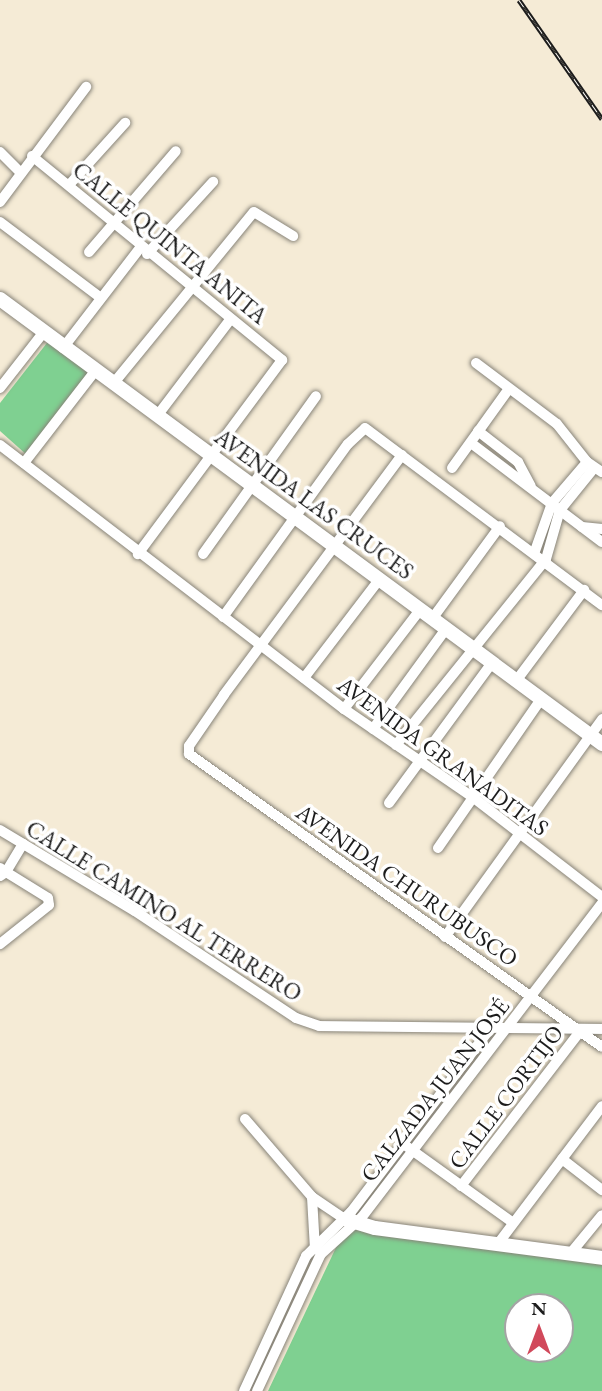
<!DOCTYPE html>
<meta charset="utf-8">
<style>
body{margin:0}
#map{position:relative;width:602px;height:1391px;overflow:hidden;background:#f5ebd6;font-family:"EB Garamond",serif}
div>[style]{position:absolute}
.green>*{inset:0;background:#7fd091}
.roads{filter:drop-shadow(0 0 2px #888479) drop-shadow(0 0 2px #888479)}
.street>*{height:10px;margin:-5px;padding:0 5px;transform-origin:5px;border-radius:5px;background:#fff}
.secondary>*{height:14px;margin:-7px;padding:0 7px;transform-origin:7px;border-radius:7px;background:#fff}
.rail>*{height:5px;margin-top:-2.5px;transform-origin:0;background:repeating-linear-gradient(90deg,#fff 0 8px,#1c1c1c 0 16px);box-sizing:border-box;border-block:2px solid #1c1c1c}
span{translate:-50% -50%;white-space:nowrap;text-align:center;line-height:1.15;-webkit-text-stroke:7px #fff;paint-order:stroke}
.street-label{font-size:23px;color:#1c1c1c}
.north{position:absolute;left:504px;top:1293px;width:70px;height:70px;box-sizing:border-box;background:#fff;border:2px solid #a4a4a4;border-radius:50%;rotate:0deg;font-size:19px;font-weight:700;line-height:28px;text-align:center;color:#1c1c1c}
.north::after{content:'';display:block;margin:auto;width:24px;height:32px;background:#d1495b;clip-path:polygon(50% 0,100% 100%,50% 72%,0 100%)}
</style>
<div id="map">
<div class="green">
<i style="clip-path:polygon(50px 339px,92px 374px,28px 456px,0 431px,0 403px)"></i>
<i style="clip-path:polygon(evenodd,368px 1221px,602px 1255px,602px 1391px,268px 1391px,341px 1237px,368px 1221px,518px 1307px,560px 1307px,560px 1349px,518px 1349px,518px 1307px)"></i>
</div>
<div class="roads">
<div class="street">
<i style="left:0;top:152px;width:30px;rotate:45deg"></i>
<i style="left:32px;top:156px;width:323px;rotate:39.2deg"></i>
<i style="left:282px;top:360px;width:242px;rotate:126.6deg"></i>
<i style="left:69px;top:185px;width:84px;rotate:-47.9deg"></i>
<i style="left:0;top:202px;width:144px;rotate:-53.2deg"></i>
<i style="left:0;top:222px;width:126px;rotate:37deg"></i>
<i style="left:89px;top:252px;width:133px;rotate:-49.3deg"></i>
<i style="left:147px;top:254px;width:98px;rotate:-47.5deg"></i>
<i style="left:63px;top:348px;width:126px;rotate:-52.4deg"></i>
<i style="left:476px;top:363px;width:101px;rotate:37deg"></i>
<i style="left:557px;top:424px;width:48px;rotate:51.7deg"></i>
<i style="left:587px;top:462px;width:18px;rotate:34deg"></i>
<i style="left:113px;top:384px;width:222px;rotate:-50.7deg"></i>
<i style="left:254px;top:212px;width:46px;rotate:31.6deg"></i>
<i style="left:0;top:388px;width:70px;rotate:-52deg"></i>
<i style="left:157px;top:416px;width:121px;rotate:-52.8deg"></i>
<i style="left:478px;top:431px;width:51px;rotate:37.8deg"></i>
<i style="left:518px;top:462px;width:27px;rotate:62deg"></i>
<i style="left:471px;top:443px;width:164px;rotate:37.1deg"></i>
<i style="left:0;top:445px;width:434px;rotate:37.5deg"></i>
<i style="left:344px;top:709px;width:158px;rotate:34.4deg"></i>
<i style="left:474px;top:798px;width:162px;rotate:37.7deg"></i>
<i style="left:402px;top:455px;width:299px;rotate:126.6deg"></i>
<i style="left:224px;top:695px;width:62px;rotate:124.5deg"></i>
<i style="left:189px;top:746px;width:8px;rotate:90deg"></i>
<i style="left:189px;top:754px;width:506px;rotate:35.35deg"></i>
<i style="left:24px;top:463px;width:116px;rotate:-52.3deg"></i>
<i style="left:452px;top:468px;width:96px;rotate:-54.3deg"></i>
<i style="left:582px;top:527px;width:20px;rotate:6deg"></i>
<i style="left:535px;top:551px;width:51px;rotate:-70.5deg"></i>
<i style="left:552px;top:503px;width:54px;rotate:-49.5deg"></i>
<i style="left:203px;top:554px;width:194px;rotate:-54.4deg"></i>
<i style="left:223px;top:617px;width:213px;rotate:-54.2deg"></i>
<i style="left:348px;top:444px;width:23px;rotate:-43deg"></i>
<i style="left:365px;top:428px;width:296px;rotate:36.8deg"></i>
<i style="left:432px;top:619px;width:115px;rotate:-53.8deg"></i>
<i style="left:304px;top:678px;width:123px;rotate:-52.6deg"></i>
<i style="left:516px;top:681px;width:114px;rotate:-53.2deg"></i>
<i style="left:344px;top:709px;width:125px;rotate:-52.5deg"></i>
<i style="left:373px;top:729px;width:124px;rotate:-53.9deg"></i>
<i style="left:396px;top:745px;width:239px;rotate:-51.1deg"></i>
<i style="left:546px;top:559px;width:51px;rotate:-74.1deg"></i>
<i style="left:560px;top:510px;width:54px;rotate:-51deg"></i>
<i style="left:389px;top:803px;width:174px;rotate:-53.7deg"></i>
<i style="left:0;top:830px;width:157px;rotate:31deg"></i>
<i style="left:135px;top:911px;width:193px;rotate:33.6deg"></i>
<i style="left:296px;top:1018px;width:24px;rotate:19deg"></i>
<i style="left:319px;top:1026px;width:283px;rotate:0.6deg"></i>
<i style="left:438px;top:848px;width:181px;rotate:-55.3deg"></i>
<i style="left:0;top:868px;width:7px;rotate:34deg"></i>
<i style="left:6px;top:872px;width:33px;rotate:-59deg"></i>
<i style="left:0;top:876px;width:7px;rotate:-34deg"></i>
<i style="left:6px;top:872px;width:49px;rotate:31.8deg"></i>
<i style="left:48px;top:898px;width:7px;rotate:82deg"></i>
<i style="left:49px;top:905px;width:63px;rotate:141.5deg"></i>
<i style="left:445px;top:937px;width:269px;rotate:-54.2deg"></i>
<i style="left:245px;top:1119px;width:103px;rotate:49.3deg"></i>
<i style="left:312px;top:1197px;width:52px;rotate:86.7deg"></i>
<i style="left:402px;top:1143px;width:135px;rotate:35.7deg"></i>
<i style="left:562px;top:1159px;width:51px;rotate:37.8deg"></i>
<i style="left:461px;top:1186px;width:197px;rotate:-52.4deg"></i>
<i style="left:312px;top:1197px;width:40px;rotate:34deg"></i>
<i style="left:497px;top:1245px;width:174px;rotate:-52.9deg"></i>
<i style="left:570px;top:1254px;width:50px;rotate:-50.6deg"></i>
<i style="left:244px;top:1391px;width:149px;rotate:-65.3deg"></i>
<i style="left:306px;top:1256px;width:63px;rotate:-44.4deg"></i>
<i style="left:351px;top:1212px;width:230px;rotate:-52.8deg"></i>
<i style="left:257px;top:1391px;width:151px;rotate:-65deg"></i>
<i style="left:321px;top:1254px;width:55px;rotate:-42.1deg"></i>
<i style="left:362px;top:1217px;width:395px;rotate:-52.6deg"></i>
</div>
<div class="secondary">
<i style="left:0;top:299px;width:749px;rotate:36.47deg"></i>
<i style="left:345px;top:1219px;width:31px;rotate:17deg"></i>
<i style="left:375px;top:1228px;width:229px;rotate:7.5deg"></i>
</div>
</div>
<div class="rail">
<i style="left:519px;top:0;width:145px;rotate:55.1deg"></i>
</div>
<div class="street-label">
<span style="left:170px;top:243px;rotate:39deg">CALLE QUINTA ANITA</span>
<span style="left:314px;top:504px;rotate:36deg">AVENIDA LAS CRUCES</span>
<span style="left:443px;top:756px;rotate:36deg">AVENIDA GRANADITAS</span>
<span style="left:407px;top:885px;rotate:35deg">AVENIDA CHURUBUSCO</span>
<span style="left:164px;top:911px;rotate:32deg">CALLE CAMINO AL TERRERO</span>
<span style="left:435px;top:1090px;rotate:-52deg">CALZADA JUAN JOSÉ</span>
<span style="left:506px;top:1097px;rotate:-53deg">CALLE CORTIJO</span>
</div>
<div class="north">N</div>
</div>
